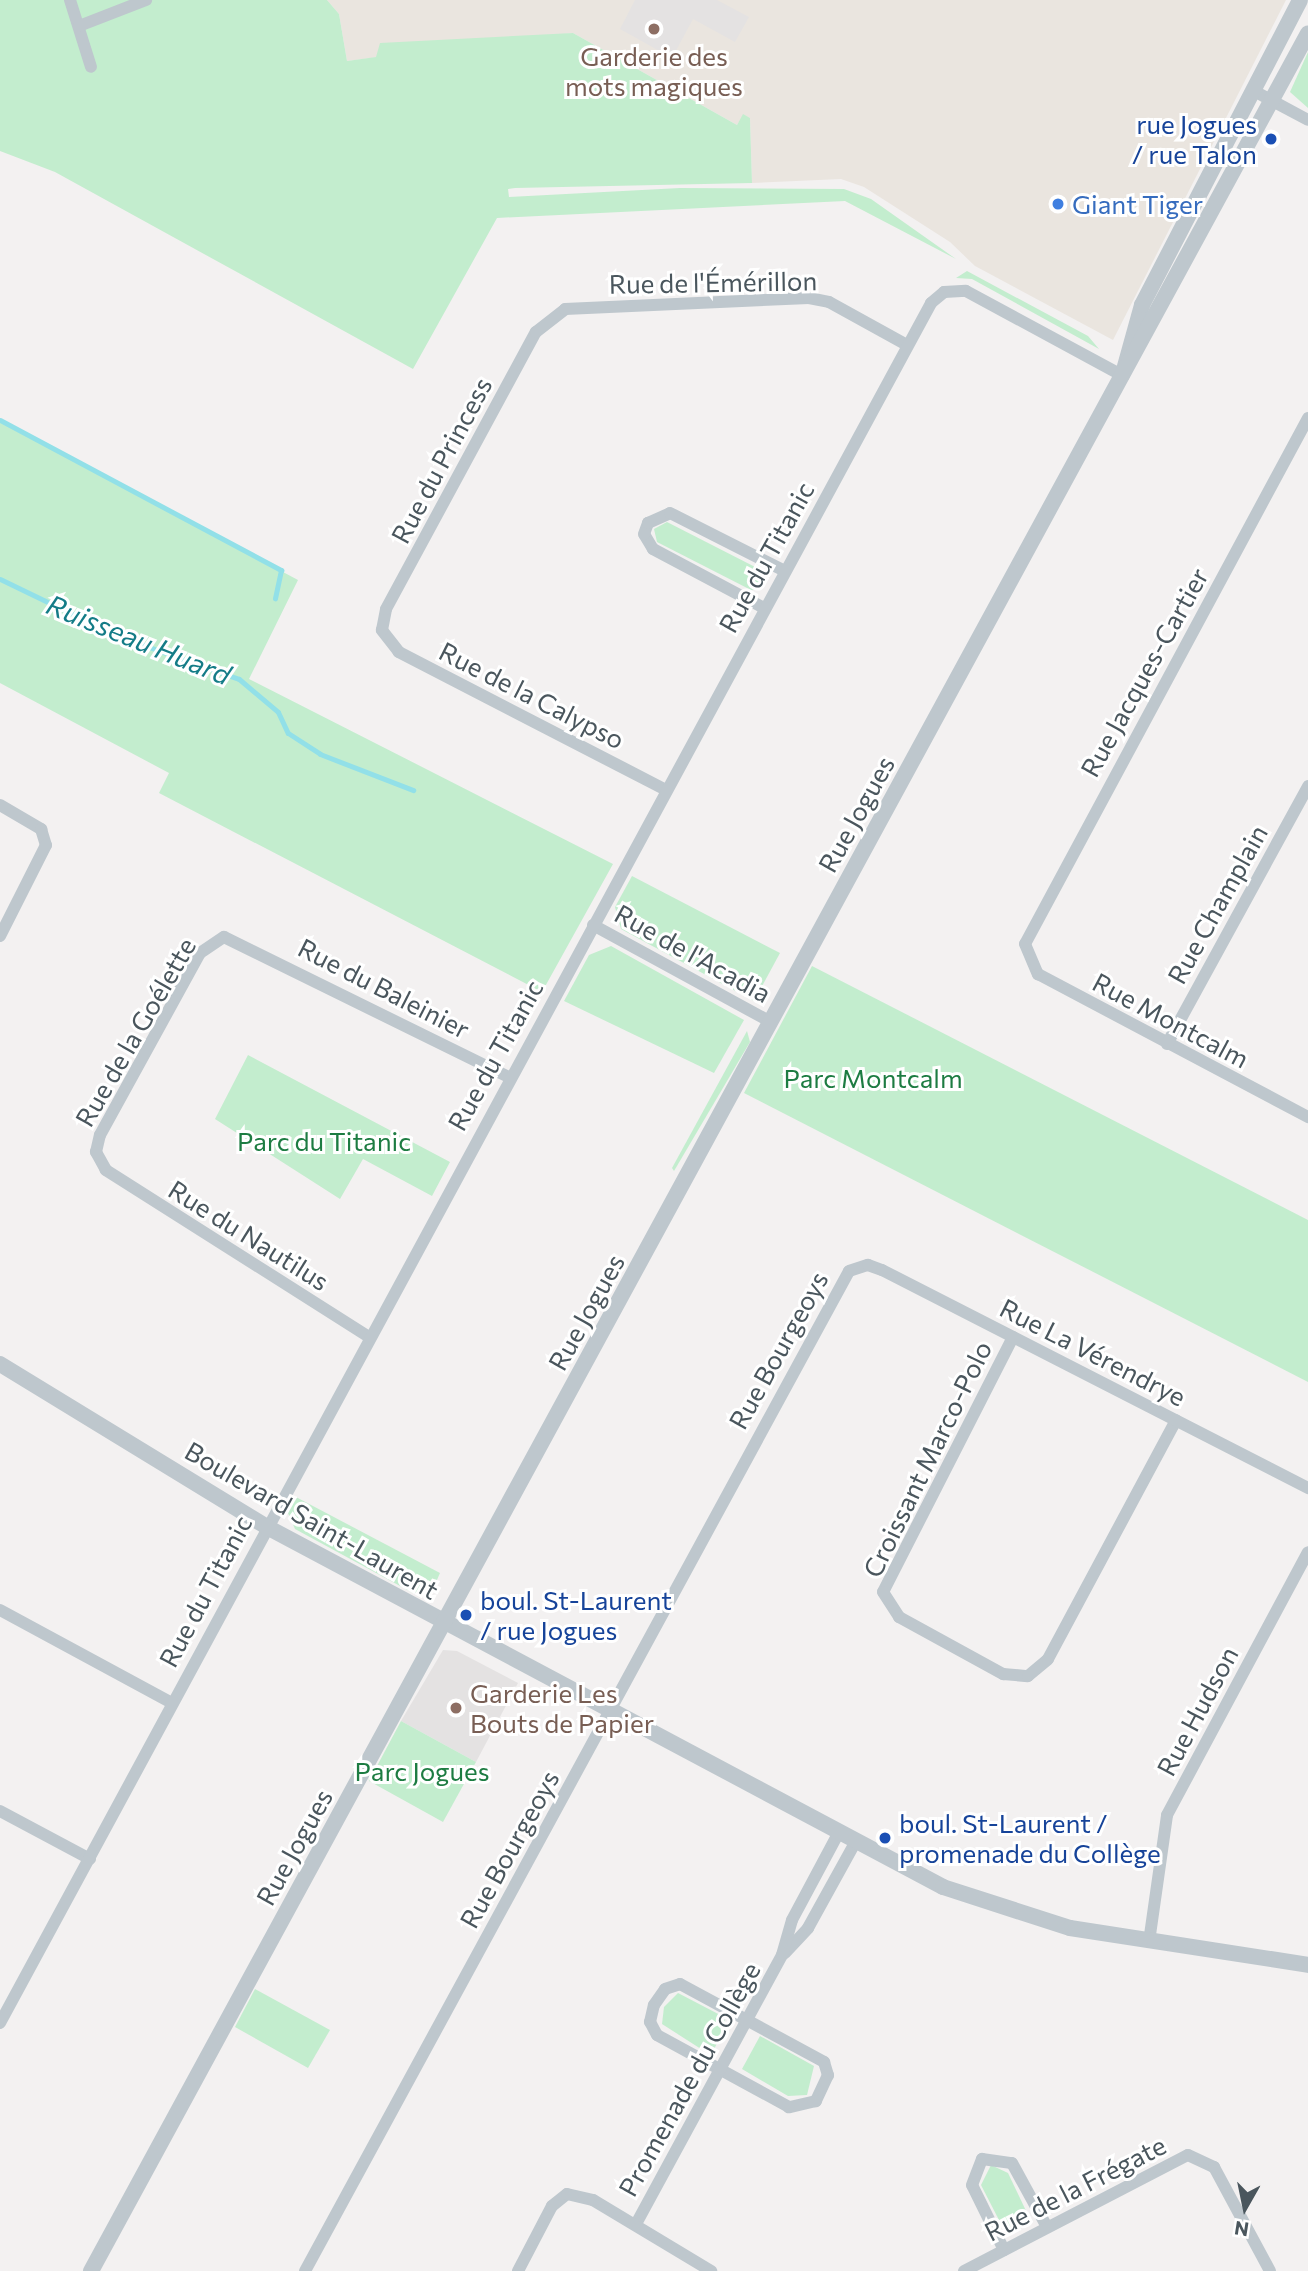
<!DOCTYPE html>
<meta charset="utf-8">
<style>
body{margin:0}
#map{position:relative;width:1308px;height:2271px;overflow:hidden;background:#f3f1f1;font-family:Commissioner,sans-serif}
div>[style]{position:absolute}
.commercial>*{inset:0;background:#eae5df}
.education>*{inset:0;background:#e4e2e2}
.green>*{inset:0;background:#c3edce}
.stream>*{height:5px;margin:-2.5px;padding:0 2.5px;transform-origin:2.5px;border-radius:2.5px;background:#92e0e8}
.minor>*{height:12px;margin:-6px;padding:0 6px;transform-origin:6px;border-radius:6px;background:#bec7cd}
.tertiary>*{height:16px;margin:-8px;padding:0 8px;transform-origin:8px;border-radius:8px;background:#bec7cd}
.dots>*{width:19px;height:19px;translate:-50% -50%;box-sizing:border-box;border:4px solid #fff;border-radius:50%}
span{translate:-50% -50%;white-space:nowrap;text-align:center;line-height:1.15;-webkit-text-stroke:6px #fff;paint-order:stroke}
.education-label{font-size:26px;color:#785e54}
.left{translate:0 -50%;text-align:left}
.transit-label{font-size:26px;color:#164399}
.right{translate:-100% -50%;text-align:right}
.shop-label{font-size:26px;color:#366cbe}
.street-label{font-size:26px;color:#4a565d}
.park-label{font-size:26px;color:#1d7c42}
.water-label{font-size:28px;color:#147c87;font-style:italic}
.north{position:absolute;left:1210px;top:2173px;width:70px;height:70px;-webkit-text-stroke:5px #fff;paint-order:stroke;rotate:189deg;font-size:19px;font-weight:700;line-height:28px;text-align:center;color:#4a565d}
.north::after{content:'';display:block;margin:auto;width:24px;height:32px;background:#4a565d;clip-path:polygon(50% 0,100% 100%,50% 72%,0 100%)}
</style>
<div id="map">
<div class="commercial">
<i style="clip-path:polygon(327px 0,1286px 0,1113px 340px,975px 266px,950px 242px,864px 187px,841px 179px,752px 183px,750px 118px,743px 115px,737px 125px,573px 33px,347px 61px,339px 14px)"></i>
</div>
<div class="education">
<i style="clip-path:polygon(635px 0,717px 0,749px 17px,735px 42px,693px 19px,672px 58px,620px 29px)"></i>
<i style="clip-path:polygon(443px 1650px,457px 1651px,518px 1683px,476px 1762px,401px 1721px)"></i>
</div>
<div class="green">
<i style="clip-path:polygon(0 0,327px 0,339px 14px,347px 61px,376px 57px,380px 43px,573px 33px,737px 125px,743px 114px,750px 118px,752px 183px,515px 188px,508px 189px,509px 197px,680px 188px,844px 189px,871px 199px,956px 259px,845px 201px,497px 218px,413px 369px,55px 172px,0 151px)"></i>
<i style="clip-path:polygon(1308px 52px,1308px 108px,1290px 92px)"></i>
<i style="clip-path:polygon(967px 271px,1088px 336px,1099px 349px,972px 279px,956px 278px)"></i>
<i style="clip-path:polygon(0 420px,298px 580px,249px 679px,613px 864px,542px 992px,159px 793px,169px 773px,0 683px)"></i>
<i style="clip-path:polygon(667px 522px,761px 570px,761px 589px,751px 590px,657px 542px,654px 529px)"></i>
<i style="clip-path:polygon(632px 876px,780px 953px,754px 1001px,621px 929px,615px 907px)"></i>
<i style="clip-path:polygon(611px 946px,744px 1020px,714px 1073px,564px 1001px,589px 955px)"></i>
<i style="clip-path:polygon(812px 966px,1308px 1220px,1308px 1382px,744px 1093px)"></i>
<i style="clip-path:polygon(747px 1031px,750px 1042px,674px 1171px,672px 1168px)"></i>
<i style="clip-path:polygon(248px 1055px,450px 1162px,432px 1196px,363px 1159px,340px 1199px,215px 1119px)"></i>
<i style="clip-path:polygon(294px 1496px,440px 1573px,433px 1589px,413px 1593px,295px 1529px,288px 1513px)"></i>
<i style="clip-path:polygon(401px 1721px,476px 1762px,443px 1822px,369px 1781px)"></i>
<i style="clip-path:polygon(255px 1989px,330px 2030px,308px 2068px,235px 2027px)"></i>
<i style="clip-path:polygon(678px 1993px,724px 2017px,726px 2028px,714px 2049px,701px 2049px,662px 2024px,664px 2007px)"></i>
<i style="clip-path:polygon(760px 2036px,814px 2066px,807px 2095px,788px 2096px,742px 2069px)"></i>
<i style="clip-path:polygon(991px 2165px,1008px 2173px,1028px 2215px,1019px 2231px,1001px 2224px,981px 2185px)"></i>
</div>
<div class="stream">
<i style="left:0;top:420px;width:319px;rotate:28.1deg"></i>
<i style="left:281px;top:570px;width:29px;rotate:102deg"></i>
<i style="left:0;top:579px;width:131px;rotate:25.8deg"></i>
<i style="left:118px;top:636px;width:128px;rotate:19.6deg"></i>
<i style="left:239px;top:679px;width:51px;rotate:40.2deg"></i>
<i style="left:278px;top:712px;width:23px;rotate:65deg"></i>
<i style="left:288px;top:733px;width:38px;rotate:33deg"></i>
<i style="left:320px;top:754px;width:100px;rotate:21.2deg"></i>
</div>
<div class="minor">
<i style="left:70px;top:0;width:70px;rotate:72.6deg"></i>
<i style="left:79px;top:26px;width:72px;rotate:-21.2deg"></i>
<i style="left:1254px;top:91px;width:61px;rotate:28.2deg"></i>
<i style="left:1308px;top:418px;width:597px;rotate:118.28deg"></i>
<i style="left:1025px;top:944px;width:33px;rotate:67deg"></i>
<i style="left:1038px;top:974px;width:306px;rotate:27.9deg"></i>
<i style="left:764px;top:608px;width:126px;rotate:-152deg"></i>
<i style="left:653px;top:549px;width:17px;rotate:-121deg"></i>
<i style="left:644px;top:534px;width:12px;rotate:-70deg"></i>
<i style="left:648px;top:523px;width:24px;rotate:-24deg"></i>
<i style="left:670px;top:513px;width:129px;rotate:26.8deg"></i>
<i style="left:666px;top:790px;width:301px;rotate:-152.7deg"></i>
<i style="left:399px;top:652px;width:28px;rotate:-128deg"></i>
<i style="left:382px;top:630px;width:21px;rotate:-79deg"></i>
<i style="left:386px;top:609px;width:315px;rotate:-61.6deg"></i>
<i style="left:536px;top:332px;width:37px;rotate:-38deg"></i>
<i style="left:565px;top:309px;width:244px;rotate:-2.6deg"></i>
<i style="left:809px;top:298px;width:20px;rotate:11deg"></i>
<i style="left:829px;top:302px;width:89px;rotate:28.9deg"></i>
<i style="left:0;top:805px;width:48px;rotate:30.3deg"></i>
<i style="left:41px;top:829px;width:17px;rotate:73deg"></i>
<i style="left:46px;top:845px;width:102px;rotate:116.8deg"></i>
<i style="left:593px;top:925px;width:203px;rotate:28.6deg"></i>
<i style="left:1167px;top:1044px;width:294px;rotate:-61.3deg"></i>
<i style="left:369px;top:1337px;width:312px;rotate:-147.6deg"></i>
<i style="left:106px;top:1170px;width:21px;rotate:-119deg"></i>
<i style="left:96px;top:1152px;width:17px;rotate:-77deg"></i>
<i style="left:100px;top:1135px;width:208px;rotate:-61.2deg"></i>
<i style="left:200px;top:953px;width:29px;rotate:-34deg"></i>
<i style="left:224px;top:937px;width:317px;rotate:26.2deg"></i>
<i style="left:1013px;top:1337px;width:286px;rotate:117deg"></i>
<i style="left:883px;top:1592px;width:30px;rotate:57deg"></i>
<i style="left:899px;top:1617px;width:119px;rotate:28.7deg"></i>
<i style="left:1003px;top:1674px;width:25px;rotate:5deg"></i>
<i style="left:1028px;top:1676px;width:26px;rotate:-40deg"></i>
<i style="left:1048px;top:1659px;width:271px;rotate:-61.8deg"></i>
<i style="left:0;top:1610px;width:196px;rotate:28.4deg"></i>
<i style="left:0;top:1811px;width:102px;rotate:28.1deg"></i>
<i style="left:1149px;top:1942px;width:128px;rotate:-81.9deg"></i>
<i style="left:1167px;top:1815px;width:298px;rotate:-61.8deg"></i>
<i style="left:785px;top:1953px;width:34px;rotate:-47deg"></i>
<i style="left:808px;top:1928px;width:97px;rotate:-61.1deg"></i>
<i style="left:680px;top:1984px;width:164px;rotate:28.4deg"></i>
<i style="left:824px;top:2062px;width:14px;rotate:73deg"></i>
<i style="left:828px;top:2075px;width:29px;rotate:115deg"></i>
<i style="left:816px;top:2101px;width:28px;rotate:167deg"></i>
<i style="left:789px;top:2107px;width:150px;rotate:-151.4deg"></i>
<i style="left:657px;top:2035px;width:15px;rotate:-118deg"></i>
<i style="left:650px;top:2022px;width:17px;rotate:-77deg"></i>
<i style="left:654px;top:2005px;width:19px;rotate:-55deg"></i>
<i style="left:665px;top:1989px;width:16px;rotate:-18deg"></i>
<i style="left:0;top:2023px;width:1956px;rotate:-61.57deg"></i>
<i style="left:931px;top:303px;width:17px;rotate:-40deg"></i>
<i style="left:944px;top:292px;width:22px;rotate:-3deg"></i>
<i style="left:966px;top:291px;width:179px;rotate:28.4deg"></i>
<i style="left:636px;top:2224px;width:306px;rotate:-61.5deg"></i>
<i style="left:782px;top:1955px;width:36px;rotate:-74deg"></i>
<i style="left:792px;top:1920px;width:98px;rotate:-61.9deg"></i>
<i style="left:1004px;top:2250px;width:72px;rotate:-116.2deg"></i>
<i style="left:972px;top:2185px;width:28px;rotate:-69deg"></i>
<i style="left:982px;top:2159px;width:30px;rotate:8deg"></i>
<i style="left:1012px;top:2163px;width:73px;rotate:61.3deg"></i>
<i style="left:305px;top:2271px;width:1138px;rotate:-61.45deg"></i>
<i style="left:849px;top:1271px;width:20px;rotate:-18deg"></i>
<i style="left:868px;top:1265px;width:15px;rotate:20deg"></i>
<i style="left:882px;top:1270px;width:479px;rotate:27.1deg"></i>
<i style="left:518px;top:2271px;width:73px;rotate:-62.4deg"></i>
<i style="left:552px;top:2206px;width:19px;rotate:-39deg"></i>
<i style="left:567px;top:2194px;width:27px;rotate:13deg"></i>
<i style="left:593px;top:2200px;width:138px;rotate:31deg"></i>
<i style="left:964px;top:2271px;width:252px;rotate:-27.4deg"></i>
<i style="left:1188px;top:2155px;width:29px;rotate:25deg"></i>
<i style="left:1214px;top:2167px;width:118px;rotate:61.7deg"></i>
</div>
<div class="tertiary">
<i style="left:1124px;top:370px;width:67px;rotate:-74.5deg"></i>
<i style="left:1142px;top:305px;width:343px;rotate:-62.6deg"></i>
<i style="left:0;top:1364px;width:311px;rotate:31.4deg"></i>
<i style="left:265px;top:1526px;width:768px;rotate:28.03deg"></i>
<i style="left:943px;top:1887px;width:133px;rotate:17.9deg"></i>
<i style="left:1070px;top:1928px;width:241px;rotate:8.8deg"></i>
<i style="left:91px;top:2271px;width:2547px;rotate:-61.46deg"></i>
</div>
<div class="dots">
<i style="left:654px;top:29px;background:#8d6e63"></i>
<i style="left:1271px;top:139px;background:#1a4fb4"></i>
<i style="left:1058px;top:204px;background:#3f7fe0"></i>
<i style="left:466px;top:1615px;background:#1a4fb4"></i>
<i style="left:456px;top:1708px;background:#8d6e63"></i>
<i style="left:885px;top:1838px;background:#1a4fb4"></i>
</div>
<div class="education-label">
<span style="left:654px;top:71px">Garderie des<br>mots magiques</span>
<span class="left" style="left:470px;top:1708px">Garderie Les<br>Bouts de Papier</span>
</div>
<div class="transit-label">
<span class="right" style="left:1257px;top:139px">rue Jogues<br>/ rue Talon</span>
<span class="left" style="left:480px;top:1615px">boul. St-Laurent<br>/ rue Jogues</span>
<span class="left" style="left:899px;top:1838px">boul. St-Laurent /<br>promenade du Collège</span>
</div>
<div class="shop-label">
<span class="left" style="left:1072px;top:204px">Giant Tiger</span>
</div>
<div class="street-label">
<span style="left:713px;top:282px;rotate:-1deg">Rue de l'Émérillon</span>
<span style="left:441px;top:460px;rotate:-62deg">Rue du Princess</span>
<span style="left:766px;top:557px;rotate:-61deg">Rue du Titanic</span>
<span style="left:1144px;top:672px;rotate:-61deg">Rue Jacques-Cartier</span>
<span style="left:532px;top:695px;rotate:27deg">Rue de la Calypso</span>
<span style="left:856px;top:814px;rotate:-61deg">Rue Jogues</span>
<span style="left:1217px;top:904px;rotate:-61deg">Rue Champlain</span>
<span style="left:693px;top:953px;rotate:29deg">Rue de l'Acadia</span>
<span style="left:384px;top:988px;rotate:27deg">Rue du Baleinier</span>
<span style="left:1171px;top:1020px;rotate:28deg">Rue Montcalm</span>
<span style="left:135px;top:1032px;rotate:-60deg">Rue de la Goélette</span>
<span style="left:495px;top:1055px;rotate:-61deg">Rue du Titanic</span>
<span style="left:249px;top:1235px;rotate:32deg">Rue du Nautilus</span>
<span style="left:586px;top:1312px;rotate:-61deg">Rue Jogues</span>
<span style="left:778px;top:1350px;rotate:-61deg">Rue Bourgeoys</span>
<span style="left:1093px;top:1352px;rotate:27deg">Rue La Vérendrye</span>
<span style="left:927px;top:1459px;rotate:-64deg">Croissant Marco-Polo</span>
<span style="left:312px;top:1520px;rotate:30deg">Boulevard Saint-Laurent</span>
<span style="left:205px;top:1591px;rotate:-62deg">Rue du Titanic</span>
<span style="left:1197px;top:1711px;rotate:-62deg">Rue Hudson</span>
<span style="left:294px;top:1847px;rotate:-61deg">Rue Jogues</span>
<span style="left:509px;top:1849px;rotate:-61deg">Rue Bourgeoys</span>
<span style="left:689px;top:2079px;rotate:-61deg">Promenade du Collège</span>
<span style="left:1075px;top:2188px;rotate:-27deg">Rue de la Frégate</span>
</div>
<div class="park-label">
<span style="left:873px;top:1078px">Parc Montcalm</span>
<span style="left:324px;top:1141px">Parc du Titanic</span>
<span style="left:422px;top:1771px">Parc Jogues</span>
</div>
<div class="water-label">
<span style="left:139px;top:639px;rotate:22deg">Ruisseau Huard</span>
</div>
<div class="north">N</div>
</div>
